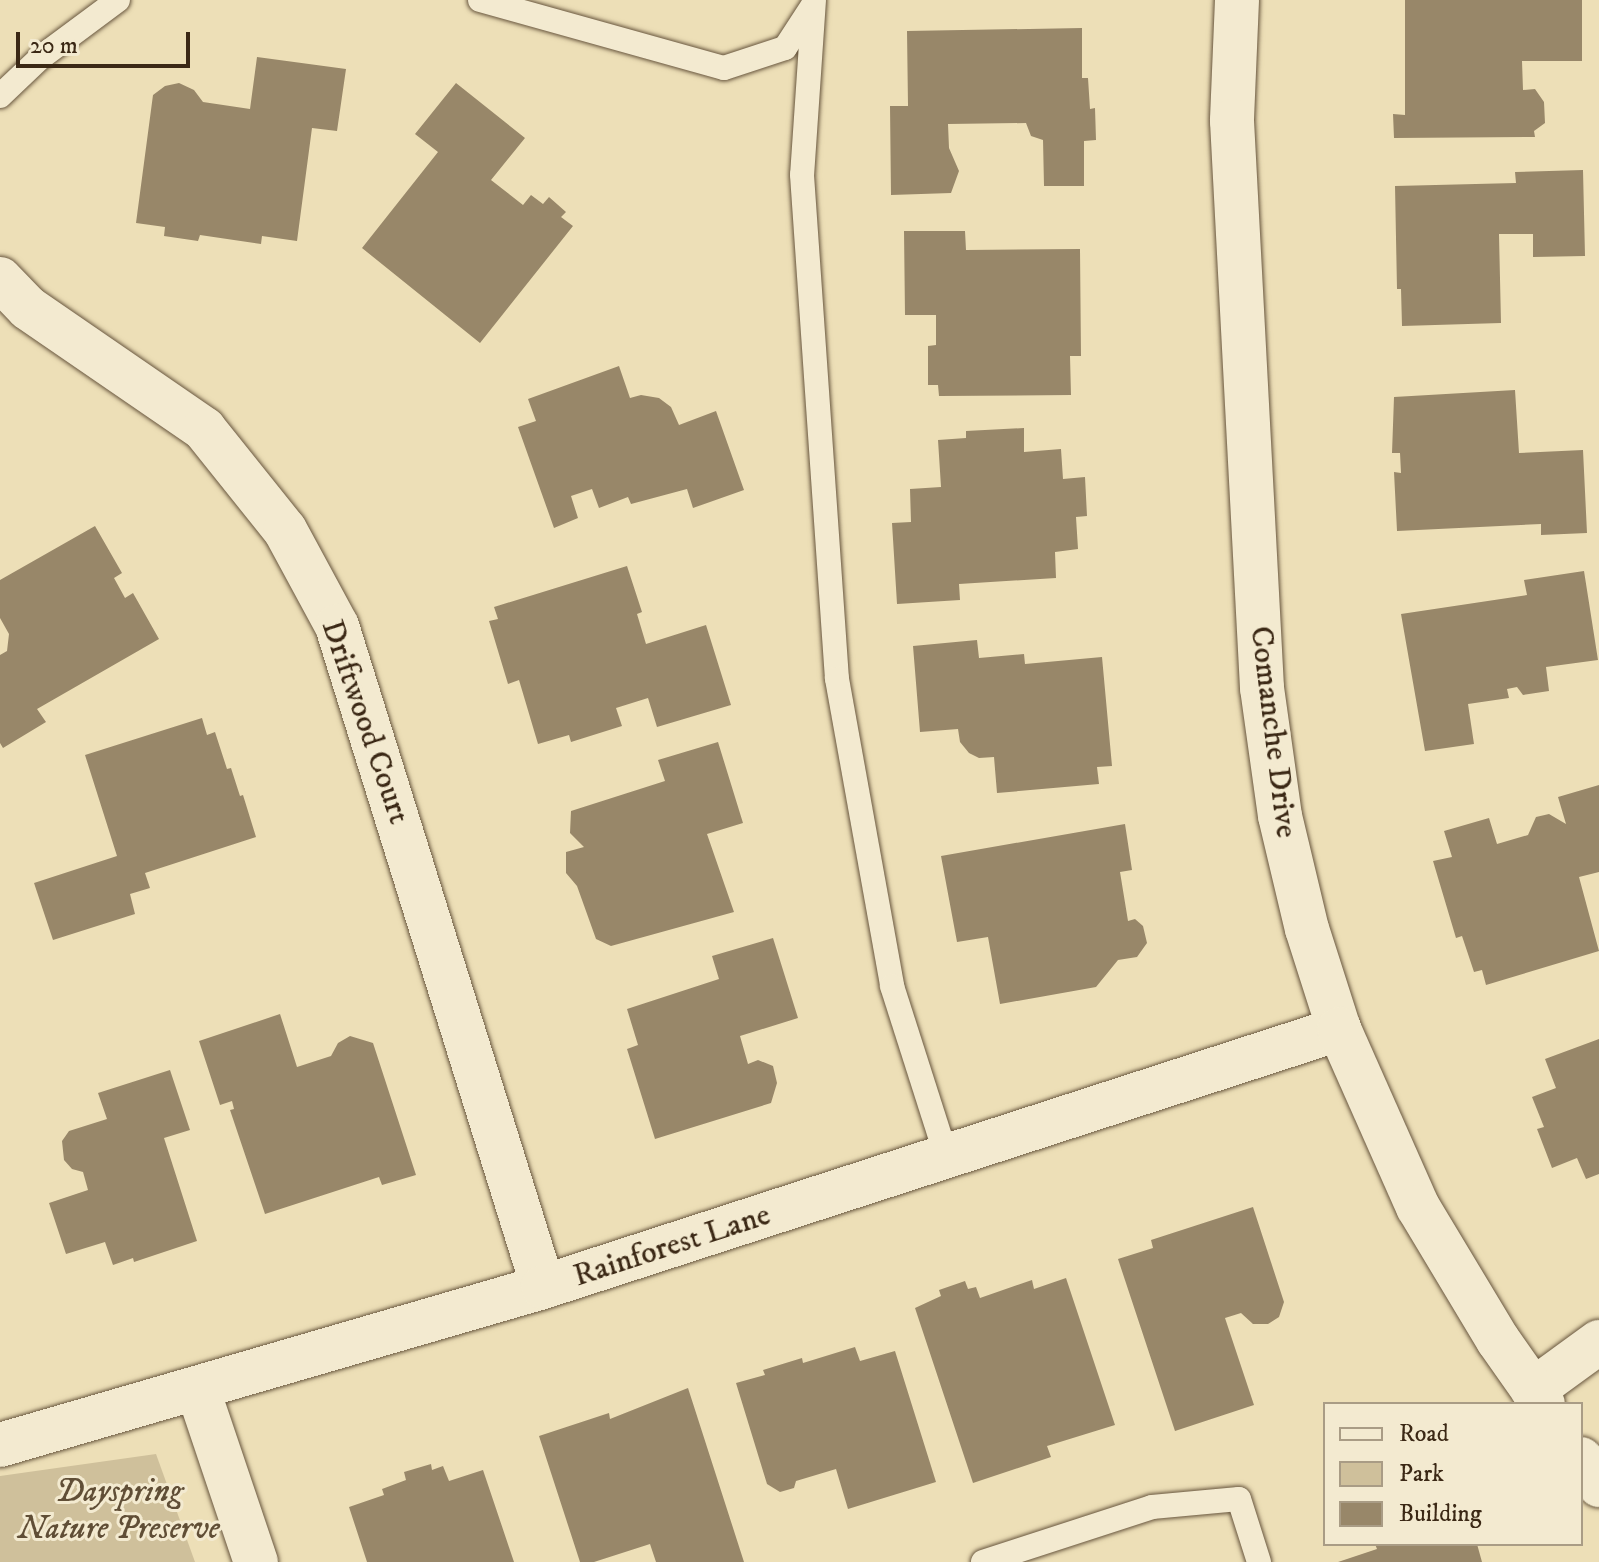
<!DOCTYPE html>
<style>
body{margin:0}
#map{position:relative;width:1599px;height:1562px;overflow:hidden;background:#eddfb7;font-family:"IM FELL DW Pica",serif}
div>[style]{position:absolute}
.green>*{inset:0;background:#cfc09b}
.building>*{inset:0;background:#988769}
.roads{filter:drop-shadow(0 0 2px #68563e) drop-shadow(0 0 2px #68563e)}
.service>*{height:24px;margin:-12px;padding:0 12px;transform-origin:12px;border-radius:12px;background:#f3ead0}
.minor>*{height:44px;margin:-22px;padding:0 22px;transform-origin:22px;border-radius:22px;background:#f3ead0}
.tertiary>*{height:44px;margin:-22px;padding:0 22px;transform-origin:22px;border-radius:22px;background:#f3ead0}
span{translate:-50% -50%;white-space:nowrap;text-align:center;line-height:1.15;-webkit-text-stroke:6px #f3ead0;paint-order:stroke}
.street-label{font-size:32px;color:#3b2815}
.park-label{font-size:32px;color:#604e36;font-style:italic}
.legend{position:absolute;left:1323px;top:1402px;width:260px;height:144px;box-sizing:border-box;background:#f3ead0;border:2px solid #a99c85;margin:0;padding:10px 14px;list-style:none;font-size:24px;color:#3b2815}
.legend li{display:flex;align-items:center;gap:16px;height:40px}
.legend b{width:40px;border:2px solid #a99c85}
.scale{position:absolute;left:16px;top:32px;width:174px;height:36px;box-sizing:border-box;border:4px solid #3b2815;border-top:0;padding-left:10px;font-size:24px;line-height:28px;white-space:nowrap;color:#3b2815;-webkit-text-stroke:6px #f3ead0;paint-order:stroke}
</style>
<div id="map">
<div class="green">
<i style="clip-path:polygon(156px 1454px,195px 1562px,0 1562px,0 1476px)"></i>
</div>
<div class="building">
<i style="clip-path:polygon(1405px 0,1582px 0,1582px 61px,1522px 61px,1523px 90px,1535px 89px,1544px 102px,1545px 123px,1534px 131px,1535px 137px,1394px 138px,1393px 114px,1405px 115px)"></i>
<i style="clip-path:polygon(1082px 28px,1082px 78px,1088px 78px,1090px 109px,1095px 108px,1096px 140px,1084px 141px,1084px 186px,1044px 186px,1043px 140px,1031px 136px,1026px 123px,948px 124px,949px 148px,959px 171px,951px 193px,891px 195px,890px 106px,908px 106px,907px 31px)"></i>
<i style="clip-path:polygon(257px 57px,346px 69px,337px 131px,312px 128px,297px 241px,262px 236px,261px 244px,200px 235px,198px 241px,164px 236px,165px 227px,136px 223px,153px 95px,165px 86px,179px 83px,194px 90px,203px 102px,250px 109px)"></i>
<i style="clip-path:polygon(456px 83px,525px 138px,491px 180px,523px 205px,531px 195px,543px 204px,549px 197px,566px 212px,561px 217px,573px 226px,480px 343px,362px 248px,438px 152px,415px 134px)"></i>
<i style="clip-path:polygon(1583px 170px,1585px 256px,1533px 257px,1533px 234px,1499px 234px,1501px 323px,1402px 326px,1401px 289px,1397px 289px,1395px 186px,1516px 183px,1515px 172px)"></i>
<i style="clip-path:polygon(904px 231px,965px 231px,966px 250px,1080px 249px,1081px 356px,1070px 356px,1071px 395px,939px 396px,938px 385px,928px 385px,928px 346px,936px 345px,936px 315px,905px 315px)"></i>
<i style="clip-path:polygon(619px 366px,630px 398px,641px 395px,659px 398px,671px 407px,679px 425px,716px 411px,744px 490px,693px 508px,687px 489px,631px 504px,628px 497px,599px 508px,592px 489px,571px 496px,578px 518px,554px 528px,518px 427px,536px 421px,528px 399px)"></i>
<i style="clip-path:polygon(1515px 390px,1519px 453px,1583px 450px,1587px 533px,1541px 535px,1541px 524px,1397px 531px,1394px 472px,1401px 473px,1400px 453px,1392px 453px,1394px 397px)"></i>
<i style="clip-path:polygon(1024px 428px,1024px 452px,1061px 449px,1063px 479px,1085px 477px,1087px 516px,1076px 517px,1078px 549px,1055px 552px,1056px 578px,959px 584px,960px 600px,897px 604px,892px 523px,911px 522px,910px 489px,941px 487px,938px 440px,966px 438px,966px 431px)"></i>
<i style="clip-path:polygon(95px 526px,122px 573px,114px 578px,125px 598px,133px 593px,159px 639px,37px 709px,46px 722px,3px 748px,0 743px,0 655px,7px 651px,9px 634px,0 618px,0 580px)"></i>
<i style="clip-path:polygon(627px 566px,642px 612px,637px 614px,646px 644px,706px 625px,731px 705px,657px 727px,648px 698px,616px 708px,622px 726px,571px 742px,569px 735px,538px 744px,519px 680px,508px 684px,489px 621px,498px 619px,494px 607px)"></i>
<i style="clip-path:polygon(1584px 571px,1598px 660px,1546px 667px,1549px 691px,1523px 695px,1517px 687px,1507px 689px,1509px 698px,1468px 704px,1474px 744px,1425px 751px,1401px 614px,1527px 595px,1524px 580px)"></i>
<i style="clip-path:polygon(977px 640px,979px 658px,1024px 654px,1025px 664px,1102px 657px,1112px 766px,1097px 767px,1099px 784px,997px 793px,994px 757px,979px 758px,969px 753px,960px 742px,958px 729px,920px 732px,913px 646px)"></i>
<i style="clip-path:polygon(202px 718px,207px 735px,215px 732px,227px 769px,231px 768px,240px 796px,243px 795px,256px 837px,145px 873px,150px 888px,130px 894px,135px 914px,53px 940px,34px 883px,117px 856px,85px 755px)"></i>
<i style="clip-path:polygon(718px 742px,743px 823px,707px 834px,734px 912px,611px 946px,596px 939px,577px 886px,566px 873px,566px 852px,584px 847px,570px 833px,571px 811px,665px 781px,658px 760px)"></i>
<i style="clip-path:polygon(1599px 785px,1599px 872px,1579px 877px,1599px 951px,1486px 985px,1482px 970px,1474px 972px,1462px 936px,1456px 938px,1433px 861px,1452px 857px,1444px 831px,1489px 818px,1497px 844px,1528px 835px,1536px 817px,1549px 814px,1566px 824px,1558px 797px)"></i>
<i style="clip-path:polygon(1125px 824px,1132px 870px,1120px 872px,1128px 921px,1135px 919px,1143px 926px,1147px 943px,1137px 957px,1118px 960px,1096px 987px,1000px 1004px,988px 937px,957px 942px,941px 856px)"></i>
<i style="clip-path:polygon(773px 938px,798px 1018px,740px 1036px,748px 1064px,758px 1060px,773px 1066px,777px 1083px,771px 1103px,655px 1139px,627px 1049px,638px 1045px,627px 1009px,719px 979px,712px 956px)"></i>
<i style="clip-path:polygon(280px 1014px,297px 1067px,331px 1056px,338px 1043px,350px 1036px,373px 1043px,416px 1175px,382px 1185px,379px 1177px,265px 1214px,230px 1110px,234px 1109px,232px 1101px,220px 1105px,199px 1041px)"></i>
<i style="clip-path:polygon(1599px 1039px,1599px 1174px,1586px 1179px,1577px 1158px,1552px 1168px,1537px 1129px,1544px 1127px,1532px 1097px,1556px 1088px,1545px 1059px)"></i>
<i style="clip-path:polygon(170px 1070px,190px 1130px,164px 1138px,197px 1241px,134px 1262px,133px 1258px,113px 1265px,105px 1242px,66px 1254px,49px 1203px,88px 1190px,83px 1172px,72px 1169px,64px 1160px,62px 1141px,69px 1131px,107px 1119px,98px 1093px)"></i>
<i style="clip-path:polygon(1253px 1207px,1284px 1302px,1279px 1317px,1268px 1324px,1253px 1324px,1241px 1313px,1225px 1318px,1254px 1405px,1175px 1431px,1118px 1259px,1153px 1248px,1151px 1240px)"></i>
<i style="clip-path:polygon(1066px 1278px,1115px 1425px,1047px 1446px,1051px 1457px,973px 1483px,915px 1308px,941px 1296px,939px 1290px,965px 1281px,968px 1289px,976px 1287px,980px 1298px,1032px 1280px,1034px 1289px)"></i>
<i style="clip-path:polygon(855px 1347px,860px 1361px,895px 1351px,936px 1482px,848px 1509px,836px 1469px,796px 1481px,794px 1488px,780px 1492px,767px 1484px,736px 1383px,765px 1375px,763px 1370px,802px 1358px,803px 1363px)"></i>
<i style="clip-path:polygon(688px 1388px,744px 1562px,656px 1562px,650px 1544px,594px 1562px,580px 1562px,539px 1436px,609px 1413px,610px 1419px)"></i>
<i style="clip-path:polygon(431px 1464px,432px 1470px,443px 1466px,449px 1481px,483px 1470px,514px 1562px,367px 1562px,349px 1507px,384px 1495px,382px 1489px,406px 1480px,404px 1472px)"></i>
<i style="clip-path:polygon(1375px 1544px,1477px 1544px,1482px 1562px,1338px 1562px,1377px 1549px)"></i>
</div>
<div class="roads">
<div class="service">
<i style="left:480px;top:0;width:253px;rotate:15.6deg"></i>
<i style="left:724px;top:68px;width:64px;rotate:-18.2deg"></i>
<i style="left:785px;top:48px;width:51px;rotate:-56.9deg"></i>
<i style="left:814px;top:0;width:175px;rotate:93.9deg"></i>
<i style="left:802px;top:175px;width:505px;rotate:86.03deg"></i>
<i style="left:837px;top:679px;width:312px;rotate:79.8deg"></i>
<i style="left:892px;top:986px;width:181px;rotate:72.3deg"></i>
<i style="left:0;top:96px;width:55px;rotate:-43.5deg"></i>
<i style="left:40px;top:58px;width:97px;rotate:-36.6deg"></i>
<i style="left:983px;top:1562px;width:178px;rotate:-18deg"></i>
<i style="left:1152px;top:1507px;width:87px;rotate:-5.3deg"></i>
<i style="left:1239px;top:1499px;width:66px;rotate:72.4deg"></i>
</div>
<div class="minor">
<i style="left:0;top:279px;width:40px;rotate:46deg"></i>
<i style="left:28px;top:308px;width:214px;rotate:34.5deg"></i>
<i style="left:204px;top:429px;width:129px;rotate:51.3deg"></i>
<i style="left:285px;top:530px;width:109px;rotate:61.6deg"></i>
<i style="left:337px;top:626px;width:692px;rotate:72.69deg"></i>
<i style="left:198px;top:1390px;width:182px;rotate:71.4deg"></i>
<i style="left:1533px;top:1390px;width:82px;rotate:-36deg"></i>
<i style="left:0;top:1445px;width:566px;rotate:-16.22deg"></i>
<i style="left:543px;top:1287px;width:837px;rotate:-17.96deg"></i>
</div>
<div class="tertiary">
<i style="left:1237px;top:0;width:121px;rotate:92.4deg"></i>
<i style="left:1232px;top:121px;width:568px;rotate:86.97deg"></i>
<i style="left:1262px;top:688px;width:129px;rotate:82deg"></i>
<i style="left:1280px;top:816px;width:116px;rotate:76.6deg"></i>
<i style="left:1307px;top:929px;width:105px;rotate:72.3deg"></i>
<i style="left:1339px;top:1029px;width:195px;rotate:66.1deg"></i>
<i style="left:1418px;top:1207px;width:155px;rotate:59deg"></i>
<i style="left:1498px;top:1340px;width:78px;rotate:54.9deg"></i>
<i style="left:1581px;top:1459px;width:32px;rotate:55deg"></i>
</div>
</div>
<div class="street-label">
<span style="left:365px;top:722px;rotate:71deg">Driftwood Court</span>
<span style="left:1273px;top:732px;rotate:83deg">Comanche Drive</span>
<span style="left:672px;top:1246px;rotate:-18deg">Rainforest Lane</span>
</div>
<div class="park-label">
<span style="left:119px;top:1511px">Dayspring<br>Nature Preserve</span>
</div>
<ul class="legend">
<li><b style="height:10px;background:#f3ead0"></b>Road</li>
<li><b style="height:22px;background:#cfc09b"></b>Park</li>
<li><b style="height:22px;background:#988769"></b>Building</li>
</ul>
<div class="scale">20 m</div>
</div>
